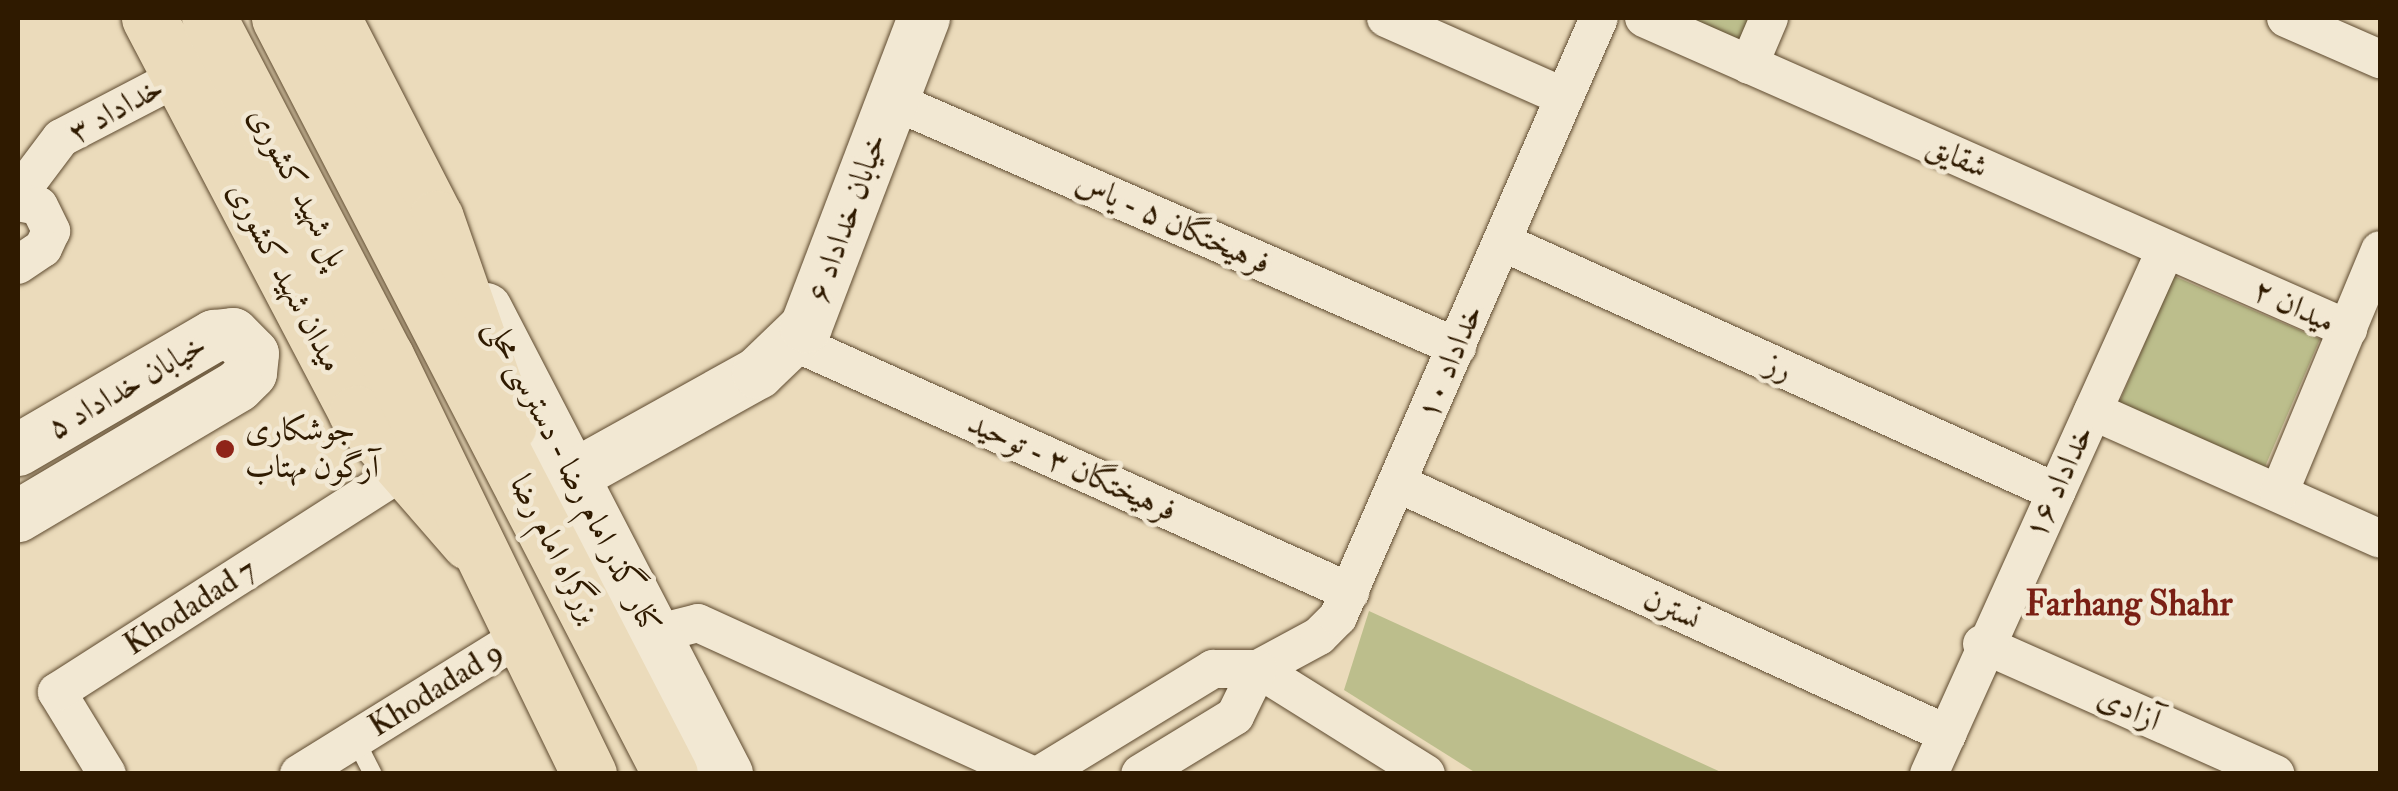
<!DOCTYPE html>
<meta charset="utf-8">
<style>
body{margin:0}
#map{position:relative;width:2398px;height:791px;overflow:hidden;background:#ebdbbb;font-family:"IM FELL Double Pica",Amiri,serif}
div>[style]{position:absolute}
.green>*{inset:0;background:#bcbe8c}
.roads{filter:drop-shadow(0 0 2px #5e4a2f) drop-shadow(0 0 2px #5e4a2f)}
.lane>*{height:18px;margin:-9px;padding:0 9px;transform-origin:9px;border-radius:9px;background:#f2e8d3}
.street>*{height:38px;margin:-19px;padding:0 19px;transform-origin:19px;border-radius:19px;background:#f2e8d3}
.secondary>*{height:52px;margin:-26px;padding:0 26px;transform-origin:26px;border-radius:26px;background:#f2e8d3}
.primary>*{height:55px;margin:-27.5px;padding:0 27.5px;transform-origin:27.5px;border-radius:27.5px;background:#ebdbbb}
.highway>*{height:55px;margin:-27.5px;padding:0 27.5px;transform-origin:27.5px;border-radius:27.5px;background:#ebdbbb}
.dots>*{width:28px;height:28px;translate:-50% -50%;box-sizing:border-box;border:5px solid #f2e8d3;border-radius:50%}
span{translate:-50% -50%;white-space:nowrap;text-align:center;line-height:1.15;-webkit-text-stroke:9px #f2e8d3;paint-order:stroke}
.street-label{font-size:32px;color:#2f1a00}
.poi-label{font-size:32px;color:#2f1a00}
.left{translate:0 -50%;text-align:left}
.neighbourhood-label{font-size:35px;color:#7a1f14;font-weight:700}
.frame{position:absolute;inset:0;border:20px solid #2f1a00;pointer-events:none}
</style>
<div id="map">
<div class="green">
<i style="clip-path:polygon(1689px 18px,1751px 18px,1741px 40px)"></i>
<i style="clip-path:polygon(2174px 276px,2320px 339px,2264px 469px,2118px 405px)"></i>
<i style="clip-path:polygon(1369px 611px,1723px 773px,1476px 773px,1344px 690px)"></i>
</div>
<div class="roads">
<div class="lane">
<i style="left:355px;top:739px;width:39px;rotate:63deg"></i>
</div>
<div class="street">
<i style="left:1386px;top:18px;width:195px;rotate:23.9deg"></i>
<i style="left:1644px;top:18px;width:770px;rotate:23.83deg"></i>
<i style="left:2286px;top:18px;width:103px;rotate:23.6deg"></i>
<i style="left:1749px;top:65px;width:51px;rotate:-66.9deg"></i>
<i style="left:889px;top:99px;width:620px;rotate:23.59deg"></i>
<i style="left:18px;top:195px;width:71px;rotate:-53deg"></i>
<i style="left:61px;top:138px;width:134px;rotate:-27.5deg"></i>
<i style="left:18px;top:202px;width:21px;rotate:11deg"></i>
<i style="left:39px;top:206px;width:28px;rotate:64deg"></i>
<i style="left:51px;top:231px;width:19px;rotate:115deg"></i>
<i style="left:43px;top:248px;width:30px;rotate:146deg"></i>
<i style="left:1502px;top:242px;width:608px;rotate:24.29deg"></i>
<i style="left:794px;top:342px;width:610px;rotate:24.21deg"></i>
<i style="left:2093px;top:411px;width:314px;rotate:24deg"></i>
<i style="left:1397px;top:483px;width:605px;rotate:24.53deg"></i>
<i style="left:2279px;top:493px;width:263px;rotate:-67.4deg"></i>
<i style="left:655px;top:634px;width:44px;rotate:-14.3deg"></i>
<i style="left:698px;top:623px;width:365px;rotate:24.5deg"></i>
<i style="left:1982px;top:644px;width:321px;rotate:23.9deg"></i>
<i style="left:1258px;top:669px;width:69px;rotate:-28.4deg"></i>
<i style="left:1319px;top:636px;width:27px;rotate:-45deg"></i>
<i style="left:1338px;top:617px;width:653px;rotate:-66.46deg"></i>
<i style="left:1258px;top:669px;width:198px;rotate:32deg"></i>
<i style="left:107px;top:774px;width:96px;rotate:-121.4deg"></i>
<i style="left:57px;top:692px;width:412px;rotate:-32.6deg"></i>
<i style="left:299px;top:774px;width:262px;rotate:-31.8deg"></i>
<i style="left:1041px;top:774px;width:202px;rotate:-31.4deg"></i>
<i style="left:1213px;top:669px;width:45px"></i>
<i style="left:1258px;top:669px;width:52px;rotate:116.1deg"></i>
<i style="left:1235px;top:716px;width:111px;rotate:148.6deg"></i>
<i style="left:1929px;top:774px;width:576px;rotate:-65.7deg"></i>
</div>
<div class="secondary">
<i style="left:486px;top:309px;width:524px;rotate:62.6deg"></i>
<i style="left:18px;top:450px;width:227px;rotate:-30.2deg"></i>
<i style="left:214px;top:336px;width:19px;rotate:-6deg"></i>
<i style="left:233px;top:334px;width:28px;rotate:45deg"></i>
<i style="left:253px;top:354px;width:19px;rotate:96deg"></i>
<i style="left:251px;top:373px;width:18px;rotate:135deg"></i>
<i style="left:238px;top:386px;width:256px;rotate:149.4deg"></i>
<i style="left:573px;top:476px;width:212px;rotate:-29.1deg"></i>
<i style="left:758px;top:373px;width:66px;rotate:-43.8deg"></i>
<i style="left:806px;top:327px;width:331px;rotate:-69.1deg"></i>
</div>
<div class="primary">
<i style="left:149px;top:18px;width:446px;rotate:62.3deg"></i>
<i style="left:356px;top:413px;width:171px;rotate:49deg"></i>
<i style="left:333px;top:18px;width:225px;rotate:62.8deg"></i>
<i style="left:436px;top:218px;width:220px;rotate:70.7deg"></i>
</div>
<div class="highway">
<i style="left:209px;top:18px;width:382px;rotate:62.4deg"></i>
<i style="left:386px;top:356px;width:465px;rotate:64.1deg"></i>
<i style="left:279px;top:18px;width:851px;rotate:62.65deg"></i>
</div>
</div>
<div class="dots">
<i style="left:225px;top:449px;background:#8f2418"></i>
</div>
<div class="street-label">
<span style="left:116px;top:110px;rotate:-29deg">خداداد ۳</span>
<span style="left:1957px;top:157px;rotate:24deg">شقایق</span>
<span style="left:298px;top:187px;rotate:62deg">پل شهید کشوری</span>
<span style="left:847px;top:218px;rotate:-70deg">خیابان خداداد ۶</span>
<span style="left:1173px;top:223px;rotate:24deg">فرهیختگان ۵ - یاس</span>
<span style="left:285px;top:277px;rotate:62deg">میدان شهید کشوری</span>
<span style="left:2294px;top:306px;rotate:25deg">میدان ۲</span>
<span style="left:1450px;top:362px;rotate:-67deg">خداداد ۱۰</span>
<span style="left:1779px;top:367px;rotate:24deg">رز</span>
<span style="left:127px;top:387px;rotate:-30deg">خیابان خداداد ۵</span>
<span style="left:1072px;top:467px;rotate:24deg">فرهیختگان ۳ - توحید</span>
<span style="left:573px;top:476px;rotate:63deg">کنار گذر امام رضا - دسترسی محلی</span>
<span style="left:2059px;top:482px;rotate:-65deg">خداداد ۱۶</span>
<span style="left:555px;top:549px;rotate:63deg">بزرگراه امام رضا</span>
<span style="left:190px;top:607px;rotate:-33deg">Khodadad 7</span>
<span style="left:1672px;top:609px;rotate:25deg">نسترن</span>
<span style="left:436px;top:689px;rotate:-32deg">Khodadad 9</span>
<span style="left:2129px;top:709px;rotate:24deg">آزادی</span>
</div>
<div class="poi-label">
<span class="left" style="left:245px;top:449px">جوشکاری<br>آرگون مهتاب</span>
</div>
<div class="neighbourhood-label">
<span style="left:2129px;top:604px">Farhang Shahr</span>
</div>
<div class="frame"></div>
</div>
